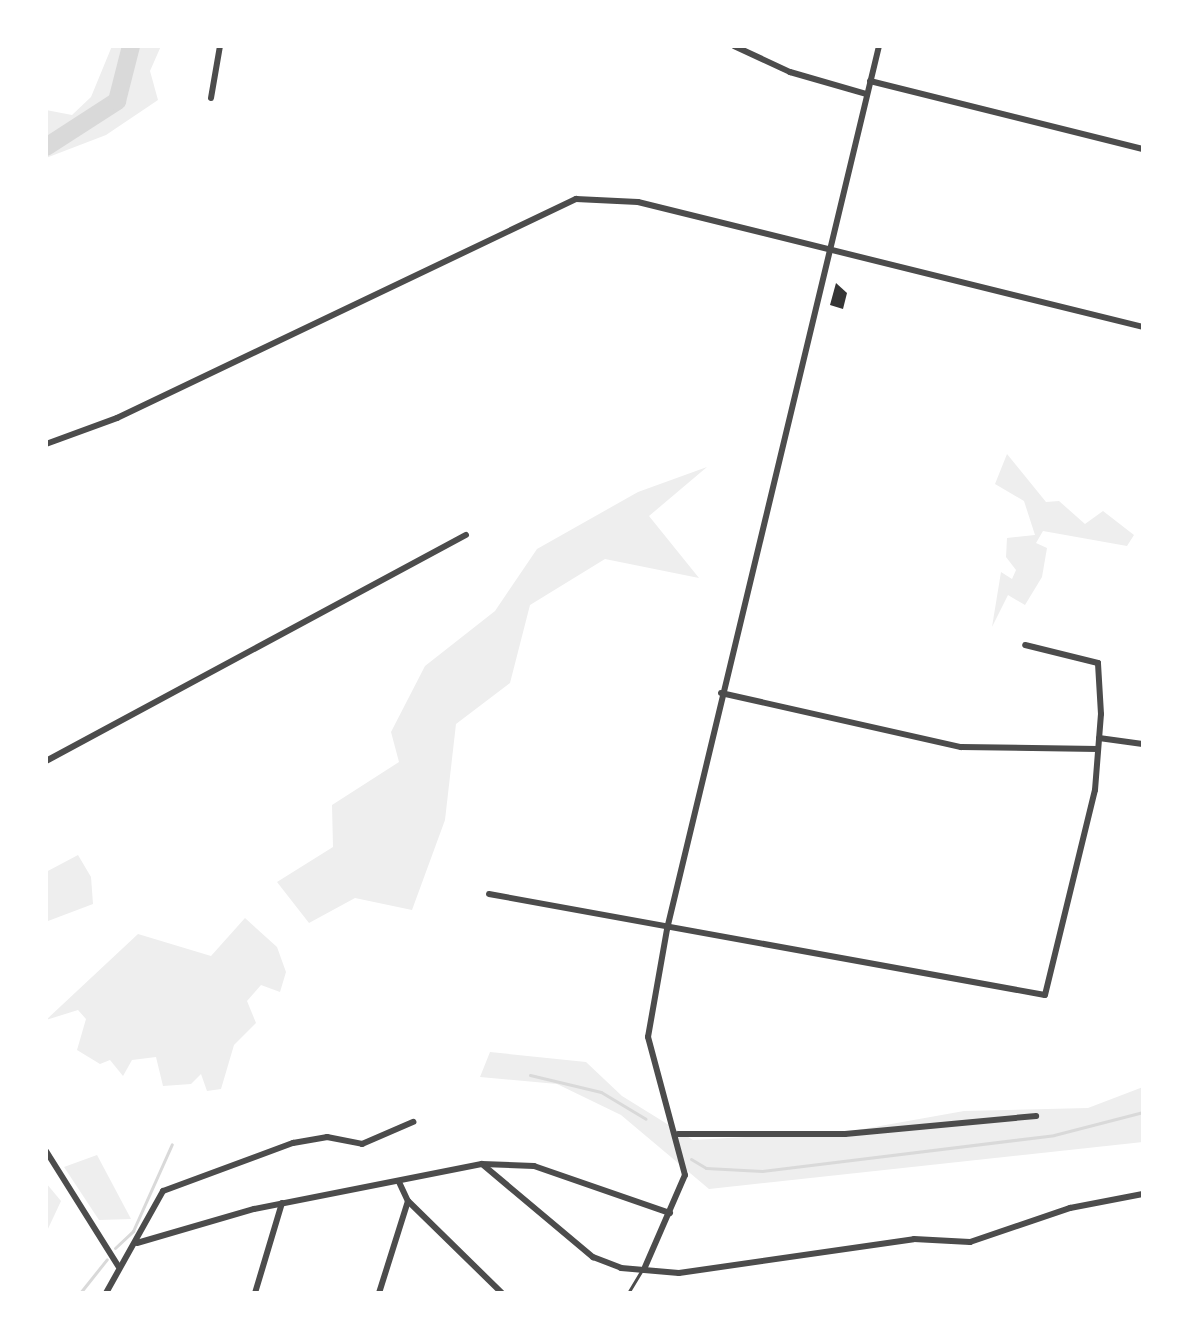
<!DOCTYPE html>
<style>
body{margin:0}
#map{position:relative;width:1189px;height:1339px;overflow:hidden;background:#fff;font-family:Rubik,sans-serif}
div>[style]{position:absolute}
.green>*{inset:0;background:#eee}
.stream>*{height:3px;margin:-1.5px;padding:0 1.5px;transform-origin:1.5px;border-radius:1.5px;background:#d9d9d9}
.river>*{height:18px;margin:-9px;padding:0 9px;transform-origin:9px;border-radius:9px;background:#d9d9d9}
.building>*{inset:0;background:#353535}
.service>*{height:3px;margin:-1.5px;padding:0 1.5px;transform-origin:1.5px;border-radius:1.5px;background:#4c4c4c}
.minor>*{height:6px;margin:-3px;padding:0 3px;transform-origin:3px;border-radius:3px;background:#4c4c4c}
span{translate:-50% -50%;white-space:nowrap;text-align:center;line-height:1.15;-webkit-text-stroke:6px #fff;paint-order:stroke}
.frame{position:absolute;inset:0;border:48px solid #fff;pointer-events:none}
</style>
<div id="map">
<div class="green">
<i style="clip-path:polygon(112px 46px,161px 46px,150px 71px,158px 100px,106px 135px,46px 158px,46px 110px,72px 115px,91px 97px)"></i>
<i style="clip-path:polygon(1007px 454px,1046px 502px,1059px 501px,1085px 524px,1103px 511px,1134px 535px,1127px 546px,1043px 531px,1036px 543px,1047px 548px,1042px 577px,1025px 605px,1008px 595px,992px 627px,1001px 572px,1012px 579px,1016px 570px,1006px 557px,1007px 538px,1035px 535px,1024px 501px,995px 484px)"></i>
<i style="clip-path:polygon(707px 467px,649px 516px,699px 578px,605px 559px,530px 605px,510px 683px,456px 724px,445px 820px,412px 910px,355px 898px,309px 923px,277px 882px,333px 847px,332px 805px,399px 762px,391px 732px,425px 666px,495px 611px,537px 549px,638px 492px)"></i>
<i style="clip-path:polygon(78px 855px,91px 877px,93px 904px,48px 921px,46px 872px)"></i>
<i style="clip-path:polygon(245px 918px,277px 947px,286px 972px,280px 992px,261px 985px,247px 1001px,256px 1023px,234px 1045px,221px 1089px,207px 1091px,201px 1074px,191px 1084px,163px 1086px,156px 1057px,132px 1060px,123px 1076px,110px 1060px,100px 1064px,77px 1050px,86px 1019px,78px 1010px,46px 1020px,138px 934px,211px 956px)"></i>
<i style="clip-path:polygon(490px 1052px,586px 1062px,622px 1096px,693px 1140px,852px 1131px,964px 1111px,1088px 1108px,1143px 1087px,1143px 1142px,709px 1189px,621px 1115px,557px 1084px,480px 1077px)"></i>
<i style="clip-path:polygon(97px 1155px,131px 1219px,99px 1220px,64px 1167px)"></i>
<i style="clip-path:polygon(46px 1183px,61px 1201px,46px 1233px)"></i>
</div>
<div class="stream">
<i style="left:530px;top:1075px;width:73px;rotate:13.5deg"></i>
<i style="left:601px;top:1092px;width:52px;rotate:31deg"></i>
<i style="left:691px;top:1159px;width:17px;rotate:31deg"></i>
<i style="left:706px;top:1168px;width:56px;rotate:3.1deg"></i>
<i style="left:762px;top:1171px;width:294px;rotate:-7deg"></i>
<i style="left:1054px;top:1135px;width:92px;rotate:-14.5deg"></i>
<i style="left:115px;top:1248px;width:25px;rotate:-43deg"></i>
<i style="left:133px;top:1231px;width:95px;rotate:-65.9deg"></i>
<i style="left:80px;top:1293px;width:43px;rotate:-51.5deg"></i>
</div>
<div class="river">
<i style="left:46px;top:147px;width:85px;rotate:-32.9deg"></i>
<i style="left:117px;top:101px;width:57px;rotate:-75.7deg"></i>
</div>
<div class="building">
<i style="clip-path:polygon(836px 283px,847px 293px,843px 309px,830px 305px)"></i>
</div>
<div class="service">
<i style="left:628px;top:1293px;width:27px;rotate:-59deg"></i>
</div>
<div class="minor">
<i style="left:734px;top:46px;width:62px;rotate:24.9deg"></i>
<i style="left:790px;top:72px;width:79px;rotate:16.1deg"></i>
<i style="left:870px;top:81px;width:281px;rotate:14deg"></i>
<i style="left:211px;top:98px;width:53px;rotate:-80.2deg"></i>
<i style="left:46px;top:444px;width:76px;rotate:-20.1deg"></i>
<i style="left:117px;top:418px;width:509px;rotate:-25.51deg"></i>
<i style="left:576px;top:199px;width:62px;rotate:2.8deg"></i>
<i style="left:638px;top:202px;width:520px;rotate:13.9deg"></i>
<i style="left:721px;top:693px;width:246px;rotate:12.7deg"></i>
<i style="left:961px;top:747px;width:137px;rotate:0.8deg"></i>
<i style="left:1099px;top:738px;width:44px;rotate:7.8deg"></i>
<i style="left:46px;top:761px;width:477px;rotate:-28.3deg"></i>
<i style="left:489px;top:894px;width:565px;rotate:10.3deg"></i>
<i style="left:1045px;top:995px;width:211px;rotate:-76.3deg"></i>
<i style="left:1095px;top:790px;width:76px;rotate:-85.5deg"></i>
<i style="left:1101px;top:714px;width:51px;rotate:-93.4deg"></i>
<i style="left:1098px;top:663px;width:75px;rotate:-166.1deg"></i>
<i style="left:678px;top:1134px;width:167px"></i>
<i style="left:845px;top:1134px;width:192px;rotate:-5.4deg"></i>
<i style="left:46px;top:1151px;width:136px;rotate:57.9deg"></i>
<i style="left:482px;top:1164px;width:52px;rotate:2.2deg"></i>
<i style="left:534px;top:1166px;width:144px;rotate:19.1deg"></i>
<i style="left:399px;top:1182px;width:21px;rotate:65deg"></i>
<i style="left:408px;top:1201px;width:132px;rotate:44.4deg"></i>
<i style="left:137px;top:1243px;width:122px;rotate:-16.2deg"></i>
<i style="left:254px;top:1209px;width:232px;rotate:-11.2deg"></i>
<i style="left:482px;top:1164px;width:145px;rotate:40deg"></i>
<i style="left:593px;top:1257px;width:30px;rotate:21deg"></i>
<i style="left:621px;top:1268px;width:58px;rotate:4.9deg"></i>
<i style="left:679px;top:1273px;width:237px;rotate:-8.2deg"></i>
<i style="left:914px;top:1239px;width:56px;rotate:3.1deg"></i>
<i style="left:970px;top:1242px;width:106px;rotate:-18.8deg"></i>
<i style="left:1070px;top:1208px;width:74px;rotate:-10.9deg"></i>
<i style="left:645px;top:1267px;width:100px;rotate:-66.5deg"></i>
<i style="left:685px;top:1175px;width:143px;rotate:-105deg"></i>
<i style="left:648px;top:1037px;width:110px;rotate:-80deg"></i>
<i style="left:667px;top:929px;width:908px;rotate:-76.5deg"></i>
<i style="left:106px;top:1293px;width:117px;rotate:-60.8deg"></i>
<i style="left:163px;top:1191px;width:139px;rotate:-20.3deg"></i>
<i style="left:293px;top:1143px;width:35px;rotate:-10deg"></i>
<i style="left:327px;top:1137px;width:36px;rotate:11deg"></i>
<i style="left:362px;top:1144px;width:56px;rotate:-23.3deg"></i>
<i style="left:255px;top:1293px;width:94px;rotate:-73.3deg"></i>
<i style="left:379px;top:1293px;width:96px;rotate:-72.5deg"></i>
</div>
<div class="frame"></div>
</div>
